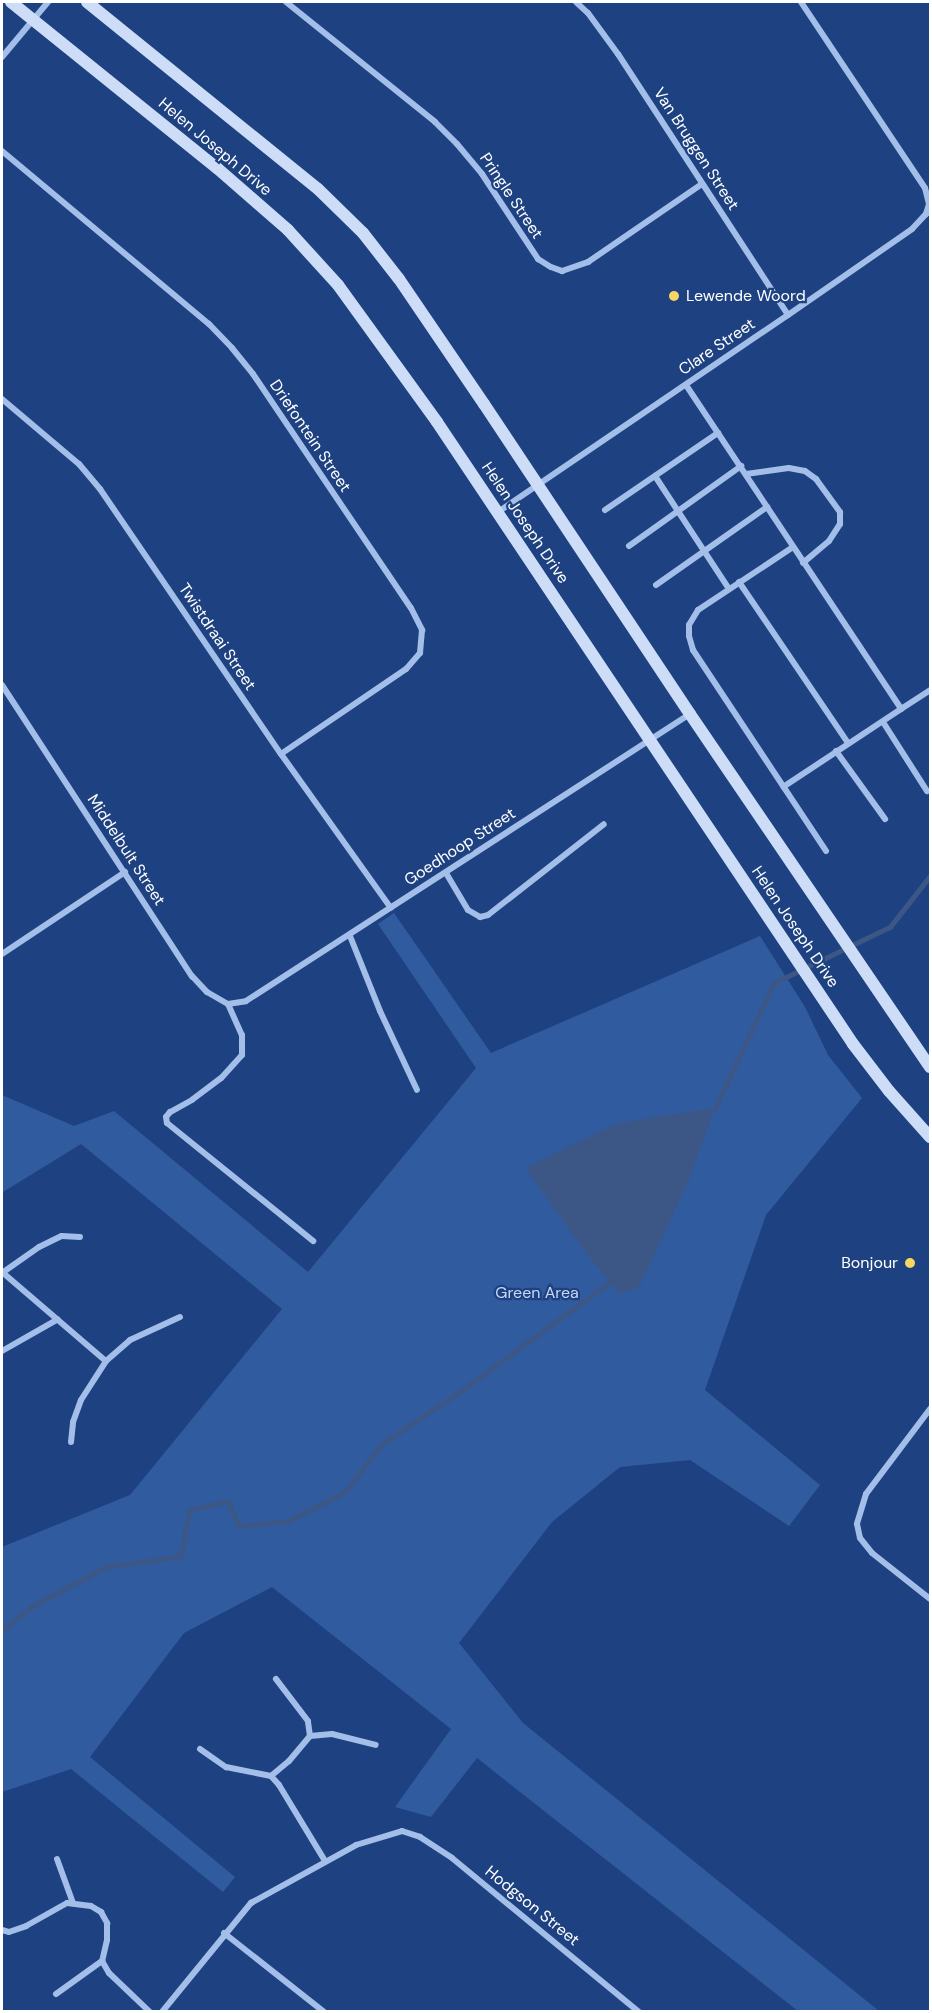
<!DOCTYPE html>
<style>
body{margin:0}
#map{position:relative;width:932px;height:2013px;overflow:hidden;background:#1e4281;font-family:"DM Sans",sans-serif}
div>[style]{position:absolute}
.green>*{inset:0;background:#315b9f}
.water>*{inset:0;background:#3c5785}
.stream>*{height:4.5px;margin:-2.25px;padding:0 2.25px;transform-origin:2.25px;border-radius:2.25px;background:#3c5785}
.street>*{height:6px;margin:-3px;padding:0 3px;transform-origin:3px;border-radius:3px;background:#a3bee9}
.secondary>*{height:12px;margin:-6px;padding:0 6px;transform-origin:6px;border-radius:6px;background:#ceddf7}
.dots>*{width:16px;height:16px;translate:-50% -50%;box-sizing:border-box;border:3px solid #1e4281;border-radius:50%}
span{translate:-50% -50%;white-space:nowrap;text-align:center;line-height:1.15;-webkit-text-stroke:4.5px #1e4281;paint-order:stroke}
.street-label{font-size:16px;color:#fff}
.poi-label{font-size:16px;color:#fff}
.left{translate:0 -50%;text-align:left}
.right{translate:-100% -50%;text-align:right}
.park-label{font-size:16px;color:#c7d9f7}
.frame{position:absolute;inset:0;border:3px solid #fff;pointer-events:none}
</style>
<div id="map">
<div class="green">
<i style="clip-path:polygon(394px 913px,491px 1053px,760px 936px,805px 1007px,828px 1055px,862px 1098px,766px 1215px,705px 1390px,820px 1485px,789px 1526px,690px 1460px,620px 1467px,552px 1522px,459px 1643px,523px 1723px,879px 2011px,798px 2011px,477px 1758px,431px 1817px,395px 1807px,451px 1729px,272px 1587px,184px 1633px,90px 1757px,235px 1877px,223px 1892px,71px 1769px,2px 1792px,2px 1547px,130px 1495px,282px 1309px,81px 1144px,3px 1192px,2px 1095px,74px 1126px,114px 1111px,308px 1272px,476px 1068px,378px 924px)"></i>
</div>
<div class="water">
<i style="clip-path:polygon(715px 1108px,688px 1182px,639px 1287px,620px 1294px,587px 1254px,525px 1168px,618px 1123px)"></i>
</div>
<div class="stream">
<i style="left:715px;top:1108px;width:138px;rotate:-64.7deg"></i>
<i style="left:774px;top:983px;width:129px;rotate:-25.8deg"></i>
<i style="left:890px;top:927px;width:65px;rotate:-51.9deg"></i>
<i style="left:2px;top:1630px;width:39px;rotate:-38deg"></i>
<i style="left:33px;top:1606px;width:82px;rotate:-28.4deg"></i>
<i style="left:105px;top:1567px;width:77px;rotate:-8.2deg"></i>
<i style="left:181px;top:1556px;width:47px;rotate:-80.1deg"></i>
<i style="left:189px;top:1510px;width:40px;rotate:-13deg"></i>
<i style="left:228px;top:1501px;width:27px;rotate:66deg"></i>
<i style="left:239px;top:1526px;width:49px;rotate:-5.8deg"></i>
<i style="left:288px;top:1521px;width:64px;rotate:-27deg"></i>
<i style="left:345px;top:1492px;width:61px;rotate:-52.4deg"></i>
<i style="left:382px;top:1444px;width:95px;rotate:-33.9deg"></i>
<i style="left:461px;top:1391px;width:185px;rotate:-36.2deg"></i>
</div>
<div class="street">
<i style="left:286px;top:2px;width:191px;rotate:38.8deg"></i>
<i style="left:435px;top:122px;width:31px;rotate:45deg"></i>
<i style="left:457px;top:144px;width:39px;rotate:50deg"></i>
<i style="left:482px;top:174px;width:102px;rotate:56.6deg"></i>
<i style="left:538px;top:259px;width:15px;rotate:32deg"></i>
<i style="left:551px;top:267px;width:12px;rotate:20deg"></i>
<i style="left:562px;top:271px;width:28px;rotate:-19deg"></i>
<i style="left:588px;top:262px;width:138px;rotate:-34.4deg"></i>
<i style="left:576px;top:2px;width:16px;rotate:43deg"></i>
<i style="left:588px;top:13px;width:51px;rotate:53.8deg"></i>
<i style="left:618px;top:54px;width:311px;rotate:56.9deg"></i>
<i style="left:2px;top:57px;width:72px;rotate:-50.1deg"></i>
<i style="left:2px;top:151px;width:270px;rotate:39.9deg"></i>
<i style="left:209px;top:324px;width:33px;rotate:46deg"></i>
<i style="left:232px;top:348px;width:33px;rotate:51deg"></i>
<i style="left:253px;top:374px;width:282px;rotate:56deg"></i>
<i style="left:411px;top:608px;width:25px;rotate:63deg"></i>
<i style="left:422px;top:630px;width:23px;rotate:95deg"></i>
<i style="left:420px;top:653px;width:21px;rotate:131deg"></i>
<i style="left:406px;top:669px;width:151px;rotate:145.8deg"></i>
<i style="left:686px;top:385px;width:389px;rotate:56.4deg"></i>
<i style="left:901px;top:709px;width:141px;rotate:146.5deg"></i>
<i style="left:2px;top:399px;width:101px;rotate:40.2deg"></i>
<i style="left:79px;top:464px;width:33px;rotate:50deg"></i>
<i style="left:100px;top:489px;width:321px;rotate:55.7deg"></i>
<i style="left:281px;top:754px;width:189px;rotate:54.5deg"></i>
<i style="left:746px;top:474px;width:43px;rotate:-7.9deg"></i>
<i style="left:789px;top:468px;width:16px;rotate:11deg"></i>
<i style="left:805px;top:471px;width:14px;rotate:36deg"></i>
<i style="left:816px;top:479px;width:41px;rotate:54deg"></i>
<i style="left:840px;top:512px;width:12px;rotate:90deg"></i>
<i style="left:840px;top:524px;width:20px;rotate:123deg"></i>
<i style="left:829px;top:541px;width:34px;rotate:140deg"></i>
<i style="left:655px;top:476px;width:135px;rotate:56.8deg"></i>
<i style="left:605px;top:510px;width:137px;rotate:-34.3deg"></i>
<i style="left:498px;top:512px;width:351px;rotate:-34.2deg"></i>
<i style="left:788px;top:315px;width:151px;rotate:-34.7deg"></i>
<i style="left:912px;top:229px;width:21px;rotate:-47deg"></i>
<i style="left:926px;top:214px;width:10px;rotate:-73deg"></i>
<i style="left:929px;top:204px;width:16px;rotate:-104deg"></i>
<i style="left:925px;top:188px;width:224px;rotate:-123.7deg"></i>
<i style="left:629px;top:546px;width:138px;rotate:-35.5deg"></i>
<i style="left:793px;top:547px;width:114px;rotate:146.4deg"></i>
<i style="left:698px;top:610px;width:17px;rotate:121deg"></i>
<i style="left:689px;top:625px;width:11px;rotate:90deg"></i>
<i style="left:689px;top:636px;width:15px;rotate:74deg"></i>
<i style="left:693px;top:650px;width:241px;rotate:56.5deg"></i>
<i style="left:739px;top:582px;width:194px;rotate:55.9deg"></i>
<i style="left:656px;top:585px;width:136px;rotate:-35.1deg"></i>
<i style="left:2px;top:685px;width:348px;rotate:56.9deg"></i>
<i style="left:192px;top:976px;width:22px;rotate:47deg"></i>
<i style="left:207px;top:992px;width:24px;rotate:30deg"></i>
<i style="left:228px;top:1004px;width:18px;rotate:-9deg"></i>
<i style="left:246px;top:1001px;width:529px;rotate:-32.88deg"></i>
<i style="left:901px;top:709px;width:35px;rotate:-33deg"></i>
<i style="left:883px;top:722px;width:82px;rotate:57.5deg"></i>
<i style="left:836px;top:751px;width:84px;rotate:54.2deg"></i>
<i style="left:446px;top:873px;width:43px;rotate:59.3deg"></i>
<i style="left:468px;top:910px;width:14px;rotate:30deg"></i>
<i style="left:480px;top:917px;width:8px;rotate:-14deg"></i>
<i style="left:488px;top:915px;width:147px;rotate:-38.1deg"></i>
<i style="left:350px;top:936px;width:81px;rotate:68.2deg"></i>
<i style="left:380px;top:1011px;width:87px;rotate:64.9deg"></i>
<i style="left:2px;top:954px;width:148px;rotate:-33.7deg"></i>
<i style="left:228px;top:1004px;width:34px;rotate:66deg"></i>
<i style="left:242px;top:1035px;width:20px;rotate:90deg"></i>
<i style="left:242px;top:1055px;width:31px;rotate:132deg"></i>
<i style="left:221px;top:1078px;width:36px;rotate:143deg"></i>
<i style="left:192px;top:1100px;width:25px;rotate:151deg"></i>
<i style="left:170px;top:1112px;width:6px;rotate:129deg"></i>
<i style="left:166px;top:1117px;width:6px;rotate:81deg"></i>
<i style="left:167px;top:1123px;width:188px;rotate:38.9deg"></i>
<i style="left:2px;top:1272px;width:137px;rotate:40.6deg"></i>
<i style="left:2px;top:1273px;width:45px;rotate:-35.1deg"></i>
<i style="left:39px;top:1247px;width:25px;rotate:-26deg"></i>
<i style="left:62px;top:1236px;width:18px;rotate:3deg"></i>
<i style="left:2px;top:1351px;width:64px;rotate:-29.7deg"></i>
<i style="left:930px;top:1409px;width:106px;rotate:127deg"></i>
<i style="left:866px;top:1494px;width:31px;rotate:107deg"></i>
<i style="left:857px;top:1524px;width:14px;rotate:78deg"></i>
<i style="left:860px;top:1538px;width:19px;rotate:51deg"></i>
<i style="left:872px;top:1553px;width:74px;rotate:38.4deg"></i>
<i style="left:71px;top:1442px;width:20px;rotate:-84deg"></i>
<i style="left:73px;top:1422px;width:23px;rotate:-70deg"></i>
<i style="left:81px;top:1400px;width:46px;rotate:-57.3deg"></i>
<i style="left:106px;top:1361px;width:32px;rotate:-41deg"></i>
<i style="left:130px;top:1340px;width:55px;rotate:-24.7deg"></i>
<i style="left:310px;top:1736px;width:22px;rotate:-5deg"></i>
<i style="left:332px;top:1734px;width:45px;rotate:14deg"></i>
<i style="left:200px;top:1749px;width:32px;rotate:35deg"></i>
<i style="left:226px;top:1767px;width:46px;rotate:11.3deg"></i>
<i style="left:271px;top:1776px;width:12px;rotate:48deg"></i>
<i style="left:279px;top:1785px;width:89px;rotate:58.8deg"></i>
<i style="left:271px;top:1776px;width:23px;rotate:-40deg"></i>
<i style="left:289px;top:1761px;width:33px;rotate:-50deg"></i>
<i style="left:310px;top:1736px;width:15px;rotate:-98deg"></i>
<i style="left:308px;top:1721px;width:53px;rotate:-127.3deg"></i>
<i style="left:57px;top:1859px;width:47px;rotate:70deg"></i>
<i style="left:2px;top:1930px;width:7px;rotate:16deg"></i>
<i style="left:9px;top:1932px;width:18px;rotate:-19deg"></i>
<i style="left:26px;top:1926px;width:47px;rotate:-29.3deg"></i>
<i style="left:67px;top:1903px;width:24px;rotate:7deg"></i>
<i style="left:91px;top:1906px;width:12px;rotate:31deg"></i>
<i style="left:101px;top:1912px;width:13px;rotate:61deg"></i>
<i style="left:107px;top:1923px;width:17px;rotate:90deg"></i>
<i style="left:107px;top:1940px;width:22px;rotate:103deg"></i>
<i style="left:102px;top:1961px;width:14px;rotate:60deg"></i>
<i style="left:109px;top:1973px;width:57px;rotate:43.6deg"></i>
<i style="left:224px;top:1933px;width:127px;rotate:38.3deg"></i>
<i style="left:56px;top:1994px;width:57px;rotate:-35.7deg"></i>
<i style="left:162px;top:2012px;width:141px;rotate:-50.8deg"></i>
<i style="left:251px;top:1903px;width:120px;rotate:-28.9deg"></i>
<i style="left:356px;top:1845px;width:48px;rotate:-16.9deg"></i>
<i style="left:402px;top:1831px;width:19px;rotate:18deg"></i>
<i style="left:420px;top:1837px;width:38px;rotate:33deg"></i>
<i style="left:452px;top:1858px;width:242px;rotate:39.5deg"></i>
</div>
<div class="secondary">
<i style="left:11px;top:2px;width:265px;rotate:38.9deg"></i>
<i style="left:217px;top:168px;width:94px;rotate:41.1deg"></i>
<i style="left:288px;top:230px;width:74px;rotate:47.7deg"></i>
<i style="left:338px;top:285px;width:169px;rotate:54.1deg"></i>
<i style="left:437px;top:422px;width:748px;rotate:56.22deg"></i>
<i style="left:853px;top:1044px;width:59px;rotate:52.5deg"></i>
<i style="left:889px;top:1091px;width:62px;rotate:48.3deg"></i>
<i style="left:87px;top:2px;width:297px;rotate:39deg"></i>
<i style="left:318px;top:189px;width:63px;rotate:44.4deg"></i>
<i style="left:363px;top:233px;width:58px;rotate:52deg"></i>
<i style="left:399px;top:279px;width:151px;rotate:55.8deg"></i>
<i style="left:484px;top:404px;width:372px;rotate:56.4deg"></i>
<i style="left:690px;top:714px;width:427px;rotate:55.8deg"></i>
</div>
<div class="dots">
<i style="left:674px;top:296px;background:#f8d762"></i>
<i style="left:910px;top:1263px;background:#f8d762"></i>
</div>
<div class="street-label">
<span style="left:215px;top:147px;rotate:40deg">Helen Joseph Drive</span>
<span style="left:696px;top:149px;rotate:57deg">Van Bruggen Street</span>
<span style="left:511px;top:196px;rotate:56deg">Pringle Street</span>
<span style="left:717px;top:347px;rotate:-34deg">Clare Street</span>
<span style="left:310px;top:436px;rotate:56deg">Driefontein Street</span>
<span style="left:525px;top:523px;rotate:56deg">Helen Joseph Drive</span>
<span style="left:217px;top:637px;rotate:56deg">Twistdraai Street</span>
<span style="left:460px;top:847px;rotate:-33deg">Goedhoop Street</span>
<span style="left:126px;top:850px;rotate:57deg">Middelbult Street</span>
<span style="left:795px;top:927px;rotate:56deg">Helen Joseph Drive</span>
<span style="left:532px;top:1906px;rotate:39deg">Hodgson Street</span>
</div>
<div class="poi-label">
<span class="left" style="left:686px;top:296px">Lewende Woord</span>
<span class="right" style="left:898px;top:1263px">Bonjour</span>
</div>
<div class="park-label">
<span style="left:537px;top:1293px">Green Area</span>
</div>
<div class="frame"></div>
</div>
